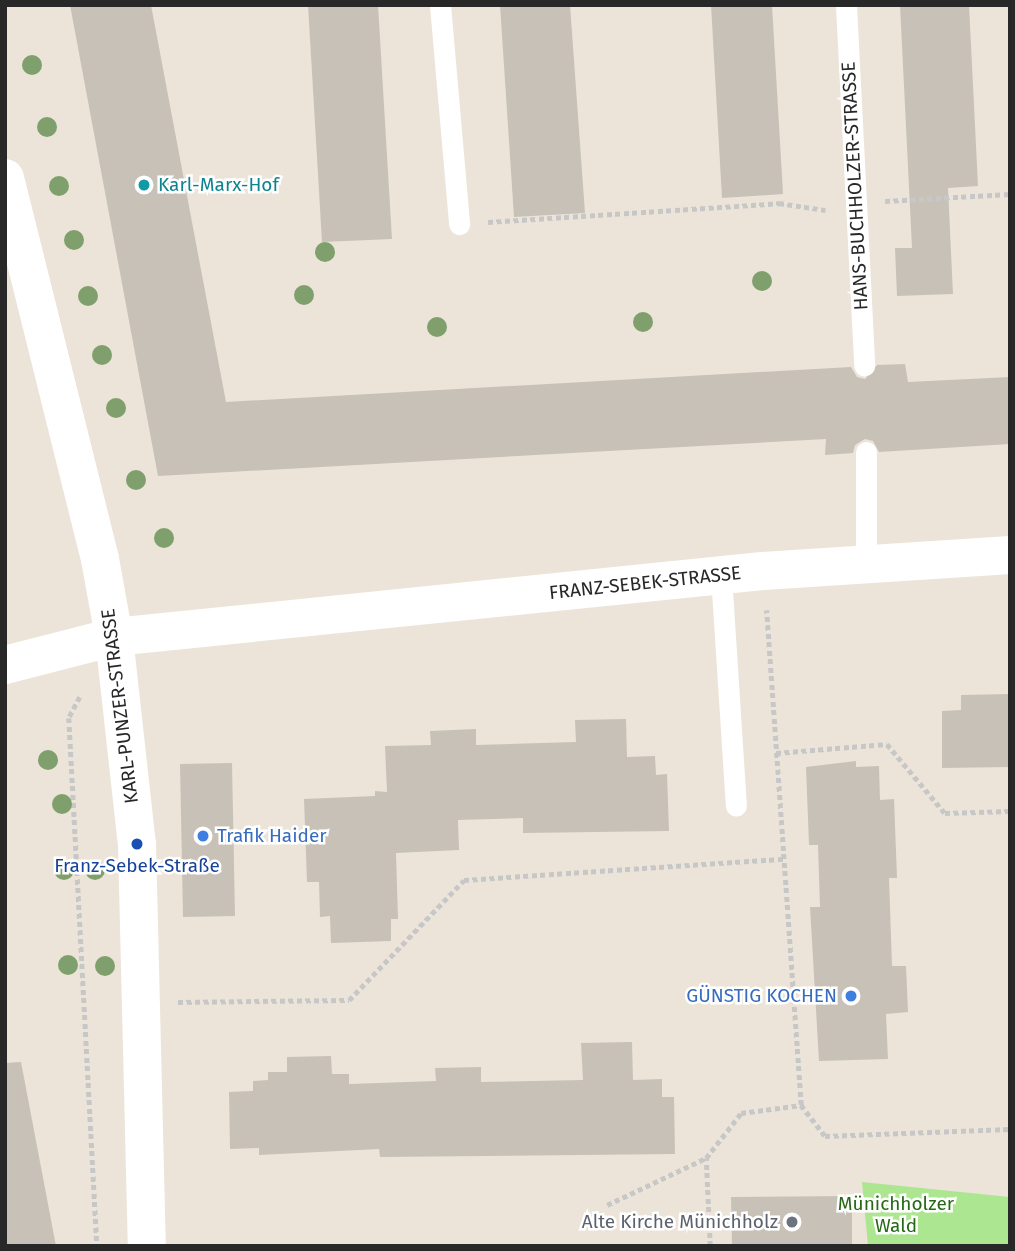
<!DOCTYPE html>
<meta charset="utf-8">
<style>
body{margin:0}
#map{position:relative;width:1015px;height:1251px;overflow:hidden;background:#ece4d8;font-family:"Fira Sans",sans-serif}
div>[style]{position:absolute}
.green>*{inset:0;background:#ade691}
.building>*{inset:0;background:#c7c1b8}
.path>*{height:4.5px;margin-top:-2.25px;transform-origin:0;background:repeating-linear-gradient(90deg,#c7c7c7 0 5px,transparent 0 8.5px)}
.service>*{height:21px;margin:-10.5px;padding:0 10.5px;transform-origin:10.5px;border-radius:10.5px;background:#fff}
.minor>*{height:38px;margin:-19px;padding:0 19px;transform-origin:19px;border-radius:19px;background:#fff}
.tertiary>*{height:38px;margin:-19px;padding:0 19px;transform-origin:19px;border-radius:19px;background:#fff}
.trees>*{width:20px;height:20px;margin:-10px;border-radius:50%;background:#7fa06d}
.dots>*{width:19px;height:19px;translate:-50% -50%;box-sizing:border-box;border:4px solid #fff;border-radius:50%}
span{translate:-50% -50%;white-space:nowrap;text-align:center;line-height:1.15;-webkit-text-stroke:5px #fff;paint-order:stroke}
.culture-label{font-size:19px;color:#0d838f}
.left{translate:0 -50%;text-align:left}
.street-label{font-size:19px;color:#282828}
.shop-label{font-size:19px;color:#366cbe}
.right{translate:-100% -50%;text-align:right}
.transit-label{font-size:19px;color:#164399}
.park-label{font-size:19px;color:#256815}
.worship-label{font-size:19px;color:#5b616d}
.frame{position:absolute;inset:0;border:7px solid #282828;pointer-events:none}
</style>
<div id="map">
<div class="green">
<i style="clip-path:polygon(862px 1182px,1010px 1197px,1010px 1246px,868px 1246px)"></i>
</div>
<div class="building">
<i style="clip-path:polygon(70px 5px,151px 5px,226px 402px,851px 367px,857px 377px,865px 379px,877px 365px,905px 364px,908px 382px,1010px 377px,1010px 444px,879px 452px,873px 441px,865px 439px,855px 445px,853px 453px,825px 455px,826px 439px,158px 476px)"></i>
<i style="clip-path:polygon(308px 5px,378px 5px,392px 239px,322px 242px)"></i>
<i style="clip-path:polygon(500px 5px,570px 5px,585px 213px,514px 217px)"></i>
<i style="clip-path:polygon(711px 5px,772px 5px,783px 194px,722px 198px)"></i>
<i style="clip-path:polygon(900px 5px,969px 5px,978px 186px,948px 188px,953px 294px,897px 296px,895px 248px,912px 248px)"></i>
<i style="clip-path:polygon(1010px 694px,1010px 767px,942px 768px,942px 711px,961px 710px,961px 695px)"></i>
<i style="clip-path:polygon(626px 719px,627px 757px,655px 756px,656px 775px,667px 774px,669px 831px,523px 833px,523px 818px,458px 820px,459px 850px,396px 853px,398px 919px,391px 919px,391px 941px,331px 943px,330px 916px,320px 917px,319px 882px,307px 882px,304px 799px,375px 796px,375px 791px,387px 792px,385px 746px,431px 745px,430px 731px,476px 729px,476px 745px,576px 742px,575px 720px)"></i>
<i style="clip-path:polygon(856px 761px,856px 767px,879px 766px,880px 800px,894px 799px,897px 878px,889px 878px,892px 966px,906px 966px,908px 1012px,886px 1014px,888px 1059px,819px 1061px,810px 907px,820px 907px,818px 845px,809px 845px,806px 767px)"></i>
<i style="clip-path:polygon(232px 763px,235px 916px,183px 917px,180px 764px)"></i>
<i style="clip-path:polygon(632px 1042px,633px 1080px,662px 1079px,662px 1097px,674px 1097px,675px 1154px,380px 1157px,379px 1149px,259px 1155px,259px 1148px,230px 1149px,229px 1092px,253px 1091px,253px 1081px,268px 1080px,268px 1072px,287px 1072px,287px 1057px,331px 1056px,332px 1074px,349px 1074px,349px 1084px,436px 1081px,435px 1068px,481px 1067px,481px 1082px,583px 1080px,581px 1043px)"></i>
<i style="clip-path:polygon(21px 1062px,56px 1246px,5px 1246px,5px 1063px)"></i>
<i style="clip-path:polygon(852px 1196px,852px 1246px,732px 1246px,731px 1197px)"></i>
</div>
<div class="path">
<i style="left:885px;top:201px;width:125px;rotate:-3.2deg"></i>
<i style="left:488px;top:222px;width:292px;rotate:-3.7deg"></i>
<i style="left:779px;top:203px;width:47px;rotate:8.7deg"></i>
<i style="left:80px;top:697px;width:24px;rotate:118deg"></i>
<i style="left:69px;top:718px;width:529px;rotate:86.96deg"></i>
<i style="left:776px;top:753px;width:111px;rotate:-4.6deg"></i>
<i style="left:887px;top:744px;width:90px;rotate:50deg"></i>
<i style="left:945px;top:813px;width:65px;rotate:-1.8deg"></i>
<i style="left:178px;top:1002px;width:171px;rotate:-0.7deg"></i>
<i style="left:349px;top:1000px;width:166px;rotate:-46.2deg"></i>
<i style="left:464px;top:880px;width:321px;rotate:-3.8deg"></i>
<i style="left:801px;top:1105px;width:39px;rotate:52deg"></i>
<i style="left:825px;top:1136px;width:185px;rotate:-2.2deg"></i>
<i style="left:607px;top:1205px;width:110px;rotate:-25.4deg"></i>
<i style="left:710px;top:1246px;width:88px;rotate:-92.6deg"></i>
<i style="left:706px;top:1158px;width:57px;rotate:-52.1deg"></i>
<i style="left:741px;top:1113px;width:61px;rotate:-7.6deg"></i>
<i style="left:801px;top:1105px;width:496px;rotate:-94deg"></i>
</div>
<div class="service">
<i style="left:440px;top:5px;width:220px;rotate:85deg"></i>
<i style="left:846px;top:5px;width:361px;rotate:87.1deg"></i>
<i style="left:866px;top:564px;width:112px;rotate:-90deg"></i>
<i style="left:721px;top:575px;width:231px;rotate:86.3deg"></i>
</div>
<div class="minor">
<i style="left:5px;top:665px;width:113px;rotate:-14.4deg"></i>
<i style="left:114px;top:637px;width:652px;rotate:-5.81deg"></i>
<i style="left:763px;top:571px;width:248px;rotate:-3.7deg"></i>
</div>
<div class="tertiary">
<i style="left:5px;top:178px;width:393px;rotate:76deg"></i>
<i style="left:100px;top:559px;width:79px;rotate:79.8deg"></i>
<i style="left:114px;top:637px;width:208px;rotate:83.7deg"></i>
<i style="left:137px;top:844px;width:402px;rotate:88.6deg"></i>
</div>
<div class="trees">
<i style="left:32px;top:65px"></i>
<i style="left:47px;top:127px"></i>
<i style="left:59px;top:186px"></i>
<i style="left:74px;top:240px"></i>
<i style="left:325px;top:252px"></i>
<i style="left:762px;top:281px"></i>
<i style="left:304px;top:295px"></i>
<i style="left:88px;top:296px"></i>
<i style="left:643px;top:322px"></i>
<i style="left:437px;top:327px"></i>
<i style="left:102px;top:355px"></i>
<i style="left:116px;top:408px"></i>
<i style="left:136px;top:480px"></i>
<i style="left:164px;top:538px"></i>
<i style="left:48px;top:760px"></i>
<i style="left:62px;top:804px"></i>
<i style="left:64px;top:870px"></i>
<i style="left:95px;top:870px"></i>
<i style="left:68px;top:965px"></i>
<i style="left:105px;top:966px"></i>
</div>
<div class="dots">
<i style="left:144px;top:185px;background:#0f9aa8"></i>
<i style="left:203px;top:836px;background:#3f7fe0"></i>
<i style="left:137px;top:844px;background:#1a4fb4"></i>
<i style="left:851px;top:996px;background:#3f7fe0"></i>
<i style="left:792px;top:1222px;background:#6b7280"></i>
</div>
<div class="culture-label">
<span class="left" style="left:158px;top:185px">Karl-Marx-Hof</span>
</div>
<div class="street-label">
<span style="left:855px;top:186px;rotate:-93deg">HANS-BUCHHOLZER-STRASSE</span>
<span style="left:645px;top:583px;rotate:-6deg">FRANZ-SEBEK-STRASSE</span>
<span style="left:120px;top:706px;rotate:-97deg">KARL-PUNZER-STRASSE</span>
</div>
<div class="shop-label">
<span class="left" style="left:217px;top:836px">Trafik Haider</span>
<span class="right" style="left:837px;top:996px">GÜNSTIG KOCHEN</span>
</div>
<div class="transit-label">
<span style="left:137px;top:866px">Franz-Sebek-Straße</span>
</div>
<div class="park-label">
<span style="left:896px;top:1215px">Münichholzer<br>Wald</span>
</div>
<div class="worship-label">
<span class="right" style="left:778px;top:1222px">Alte Kirche Münichholz</span>
</div>
<div class="frame"></div>
</div>
